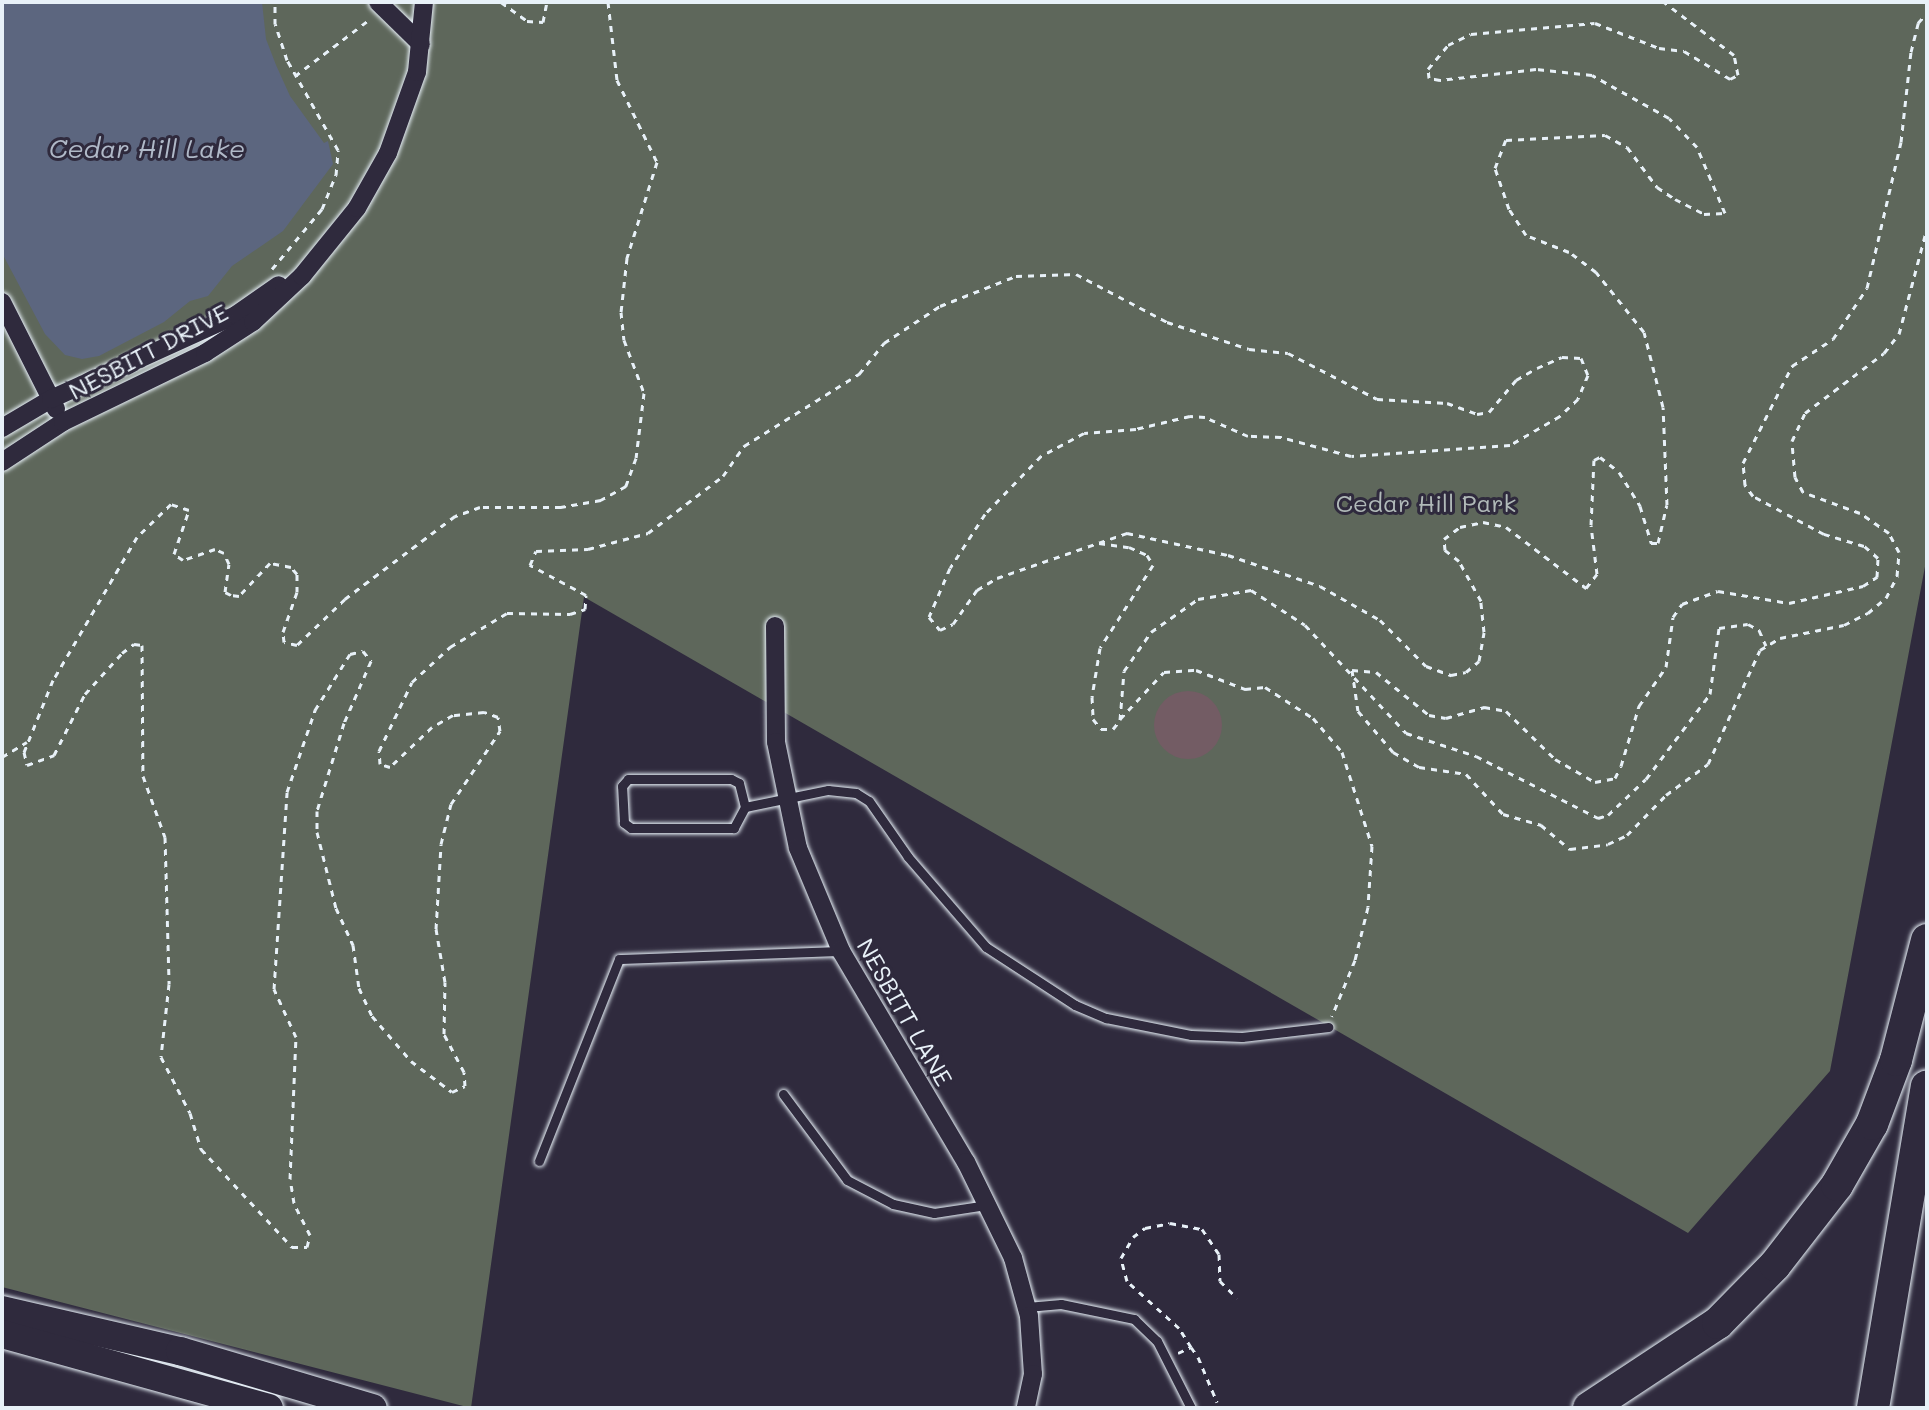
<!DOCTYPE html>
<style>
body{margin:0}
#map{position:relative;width:1929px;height:1410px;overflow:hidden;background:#2f2a3d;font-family:Mali,sans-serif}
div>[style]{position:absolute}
.green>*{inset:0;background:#5e675b}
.water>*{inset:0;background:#5c667f}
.building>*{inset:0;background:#735c64}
.round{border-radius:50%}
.path>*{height:3px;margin-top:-1.5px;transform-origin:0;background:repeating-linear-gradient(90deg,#e8f1f8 0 6px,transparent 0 12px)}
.roads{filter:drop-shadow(0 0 2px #e8f1f8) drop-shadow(0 0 2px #e8f1f8)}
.service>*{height:9px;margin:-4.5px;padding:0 4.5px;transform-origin:4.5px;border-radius:4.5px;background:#2f2a3d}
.minor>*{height:18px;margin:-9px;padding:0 9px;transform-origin:9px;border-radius:9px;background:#2f2a3d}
.primary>*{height:28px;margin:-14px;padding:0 14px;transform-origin:14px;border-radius:14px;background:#2f2a3d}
.motorway>*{height:32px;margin:-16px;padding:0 16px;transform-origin:16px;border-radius:16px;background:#2f2a3d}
span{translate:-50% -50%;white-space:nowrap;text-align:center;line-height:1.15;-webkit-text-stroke:6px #2f2a3d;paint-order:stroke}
.street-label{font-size:24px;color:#e8f1f8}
.park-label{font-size:24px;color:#b1bab9}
.water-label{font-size:26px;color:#b0b9c8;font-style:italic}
.frame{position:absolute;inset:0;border:4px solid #e8f1f8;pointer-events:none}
</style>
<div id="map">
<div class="green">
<i style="clip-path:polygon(2px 2px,1927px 2px,1927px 556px,1830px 1071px,1688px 1233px,584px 597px,471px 1408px,2px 1287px)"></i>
</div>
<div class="water">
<i style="clip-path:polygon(2px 2px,262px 2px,266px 39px,276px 65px,290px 96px,324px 143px,328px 141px,333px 164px,283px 231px,232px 266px,208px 296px,190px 301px,164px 322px,99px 356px,82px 359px,65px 355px,45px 334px,2px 253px)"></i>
</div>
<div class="building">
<i class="round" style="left:1154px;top:691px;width:68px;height:68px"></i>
</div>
<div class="path">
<i style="left:501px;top:2px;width:32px;rotate:36deg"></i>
<i style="left:527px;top:21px;width:16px;rotate:4deg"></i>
<i style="left:543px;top:22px;width:20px;rotate:-79deg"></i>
<i style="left:608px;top:2px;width:79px;rotate:83.4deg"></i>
<i style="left:617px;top:80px;width:91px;rotate:64deg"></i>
<i style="left:657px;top:162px;width:101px;rotate:107.4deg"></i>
<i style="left:627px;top:258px;width:54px;rotate:96.3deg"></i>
<i style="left:621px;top:312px;width:28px;rotate:84deg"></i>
<i style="left:624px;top:340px;width:57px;rotate:69.3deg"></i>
<i style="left:644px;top:393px;width:65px;rotate:97deg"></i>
<i style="left:636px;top:458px;width:30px;rotate:110deg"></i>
<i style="left:626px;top:486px;width:29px;rotate:151deg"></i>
<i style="left:601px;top:500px;width:41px;rotate:170.1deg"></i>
<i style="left:561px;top:507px;width:81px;rotate:180deg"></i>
<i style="left:480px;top:507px;width:27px;rotate:160deg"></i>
<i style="left:455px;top:516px;width:138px;rotate:143deg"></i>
<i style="left:345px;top:599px;width:66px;rotate:136.2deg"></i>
<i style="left:297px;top:645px;width:13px;rotate:-167deg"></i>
<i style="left:284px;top:642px;width:10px;rotate:-96deg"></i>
<i style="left:283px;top:632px;width:42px;rotate:-70.7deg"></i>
<i style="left:297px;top:592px;width:18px;rotate:-90deg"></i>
<i style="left:297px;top:574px;width:9px;rotate:-131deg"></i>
<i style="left:291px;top:567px;width:21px;rotate:-169deg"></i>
<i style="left:270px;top:563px;width:45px;rotate:133.2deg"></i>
<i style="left:239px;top:596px;width:8px;rotate:-173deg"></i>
<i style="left:231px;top:595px;width:7px;rotate:-153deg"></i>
<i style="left:225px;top:592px;width:28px;rotate:-82deg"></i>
<i style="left:229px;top:564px;width:12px;rotate:-114deg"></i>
<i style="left:224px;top:553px;width:10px;rotate:-156deg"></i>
<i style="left:215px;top:549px;width:34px;rotate:161deg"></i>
<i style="left:183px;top:560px;width:11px;rotate:-146deg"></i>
<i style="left:174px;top:554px;width:46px;rotate:-71.2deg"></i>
<i style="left:189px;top:510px;width:19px;rotate:-162deg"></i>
<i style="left:171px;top:504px;width:47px;rotate:135.9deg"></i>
<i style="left:137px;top:537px;width:166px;rotate:120.4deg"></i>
<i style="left:53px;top:680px;width:78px;rotate:111.9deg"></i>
<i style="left:24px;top:752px;width:13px;rotate:77deg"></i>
<i style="left:27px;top:765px;width:29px;rotate:-20deg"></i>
<i style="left:54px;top:755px;width:68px;rotate:-63.1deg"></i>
<i style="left:85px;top:694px;width:55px;rotate:-47.9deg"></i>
<i style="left:122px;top:653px;width:15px;rotate:-37deg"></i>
<i style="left:134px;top:644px;width:8px;rotate:7deg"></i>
<i style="left:142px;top:645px;width:131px;rotate:89.6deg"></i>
<i style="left:143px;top:776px;width:65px;rotate:70.2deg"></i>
<i style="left:165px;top:837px;width:147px;rotate:88.4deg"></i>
<i style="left:169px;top:984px;width:73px;rotate:96.3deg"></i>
<i style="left:161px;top:1057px;width:63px;rotate:62.6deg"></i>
<i style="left:190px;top:1113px;width:38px;rotate:73deg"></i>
<i style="left:201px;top:1149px;width:134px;rotate:47.1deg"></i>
<i style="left:292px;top:1247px;width:15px"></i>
<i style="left:307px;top:1247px;width:12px;rotate:-76deg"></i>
<i style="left:310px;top:1235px;width:36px;rotate:-117deg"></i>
<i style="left:294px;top:1203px;width:24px;rotate:-99deg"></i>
<i style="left:290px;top:1179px;width:142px;rotate:-87.6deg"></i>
<i style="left:296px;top:1037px;width:53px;rotate:-114.6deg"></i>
<i style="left:274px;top:989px;width:197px;rotate:-86.2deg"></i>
<i style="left:287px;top:792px;width:87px;rotate:-71.1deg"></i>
<i style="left:315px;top:710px;width:66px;rotate:-58deg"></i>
<i style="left:350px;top:654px;width:13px;rotate:-13deg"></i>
<i style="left:363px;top:651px;width:13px;rotate:51deg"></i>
<i style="left:371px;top:661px;width:68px;rotate:113.5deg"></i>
<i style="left:344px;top:723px;width:92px;rotate:107.1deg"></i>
<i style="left:317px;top:811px;width:21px;rotate:90deg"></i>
<i style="left:317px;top:832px;width:78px;rotate:76deg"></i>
<i style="left:336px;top:908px;width:41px;rotate:65.3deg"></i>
<i style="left:353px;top:945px;width:43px;rotate:82.1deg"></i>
<i style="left:359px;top:988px;width:31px;rotate:65deg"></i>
<i style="left:372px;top:1016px;width:60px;rotate:49.1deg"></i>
<i style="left:411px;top:1061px;width:51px;rotate:37.1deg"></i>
<i style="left:452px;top:1092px;width:14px;rotate:-25deg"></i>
<i style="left:465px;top:1086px;width:14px;rotate:-94deg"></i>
<i style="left:464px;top:1072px;width:43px;rotate:-117.8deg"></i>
<i style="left:444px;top:1034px;width:52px;rotate:-88.9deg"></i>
<i style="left:445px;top:982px;width:54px;rotate:-99.6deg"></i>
<i style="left:436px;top:929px;width:85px;rotate:-86.6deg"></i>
<i style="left:441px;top:844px;width:41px;rotate:-76deg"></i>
<i style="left:451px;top:804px;width:88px;rotate:-56.1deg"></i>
<i style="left:500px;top:731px;width:14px;rotate:-98deg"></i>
<i style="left:498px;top:717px;width:15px;rotate:-160deg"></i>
<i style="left:484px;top:712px;width:31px;rotate:174deg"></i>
<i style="left:453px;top:715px;width:24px;rotate:150deg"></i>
<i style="left:432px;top:727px;width:58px;rotate:136.4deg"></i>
<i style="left:390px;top:767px;width:10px;rotate:-163deg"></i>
<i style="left:380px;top:764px;width:13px;rotate:-94deg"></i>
<i style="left:379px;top:751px;width:76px;rotate:-64.4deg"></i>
<i style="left:412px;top:682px;width:52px;rotate:-42.6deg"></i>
<i style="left:450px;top:647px;width:66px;rotate:-30.8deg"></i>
<i style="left:507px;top:613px;width:63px;rotate:0.9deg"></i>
<i style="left:570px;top:614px;width:16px;rotate:-18deg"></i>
<i style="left:585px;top:609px;width:14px;rotate:-86deg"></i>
<i style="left:586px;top:595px;width:64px;rotate:-151.8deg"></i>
<i style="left:530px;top:565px;width:15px;rotate:-67deg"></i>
<i style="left:536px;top:551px;width:52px;rotate:-2.2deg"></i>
<i style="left:588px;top:549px;width:62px;rotate:-14.9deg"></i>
<i style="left:648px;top:533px;width:94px;rotate:-37.2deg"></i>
<i style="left:723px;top:476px;width:37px;rotate:-55deg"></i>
<i style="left:744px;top:446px;width:136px;rotate:-32.1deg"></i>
<i style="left:859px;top:374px;width:40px;rotate:-51deg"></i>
<i style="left:884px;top:343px;width:67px;rotate:-33.5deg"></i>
<i style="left:940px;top:306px;width:82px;rotate:-21.5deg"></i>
<i style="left:1016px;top:276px;width:60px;rotate:-1.9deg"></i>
<i style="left:1076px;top:274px;width:103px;rotate:27.8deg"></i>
<i style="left:1167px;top:322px;width:86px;rotate:18.2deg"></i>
<i style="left:1249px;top:349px;width:39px;rotate:6deg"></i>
<i style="left:1288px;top:353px;width:100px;rotate:27.3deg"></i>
<i style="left:1377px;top:399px;width:70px;rotate:3.3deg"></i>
<i style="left:1447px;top:403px;width:32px;rotate:20deg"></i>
<i style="left:1477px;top:414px;width:12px;rotate:-9deg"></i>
<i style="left:1489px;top:412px;width:42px;rotate:-49.8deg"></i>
<i style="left:1516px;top:380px;width:24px;rotate:-30deg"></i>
<i style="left:1537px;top:368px;width:27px;rotate:-24deg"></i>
<i style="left:1562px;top:357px;width:19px;rotate:3deg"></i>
<i style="left:1581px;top:358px;width:18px;rotate:68deg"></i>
<i style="left:1588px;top:375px;width:26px;rotate:113deg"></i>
<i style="left:1578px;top:399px;width:25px;rotate:137deg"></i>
<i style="left:1560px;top:416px;width:58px;rotate:149.9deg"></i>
<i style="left:1510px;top:445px;width:159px;rotate:176deg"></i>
<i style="left:1351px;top:456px;width:73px;rotate:-164.8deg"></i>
<i style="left:1281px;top:437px;width:33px;rotate:-178deg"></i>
<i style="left:1248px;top:436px;width:47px;rotate:-156.2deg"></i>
<i style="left:1205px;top:417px;width:15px;rotate:-176deg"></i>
<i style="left:1190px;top:416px;width:56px;rotate:166.5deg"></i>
<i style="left:1136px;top:429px;width:52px;rotate:175.6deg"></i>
<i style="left:1084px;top:433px;width:49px;rotate:151.9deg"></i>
<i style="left:1041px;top:456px;width:81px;rotate:134deg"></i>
<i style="left:985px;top:514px;width:64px;rotate:122.9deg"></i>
<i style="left:950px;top:568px;width:53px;rotate:113.2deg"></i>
<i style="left:929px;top:617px;width:17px;rotate:50deg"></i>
<i style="left:940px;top:630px;width:14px;rotate:-25deg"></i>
<i style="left:953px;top:624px;width:42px;rotate:-54.8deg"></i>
<i style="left:977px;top:590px;width:23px;rotate:-31deg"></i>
<i style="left:997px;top:578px;width:138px;rotate:-19.1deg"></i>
<i style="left:1127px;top:533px;width:103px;rotate:12.3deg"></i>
<i style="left:1228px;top:555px;width:97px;rotate:18.6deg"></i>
<i style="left:1320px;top:586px;width:69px;rotate:29.5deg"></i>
<i style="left:1380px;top:620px;width:65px;rotate:45deg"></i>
<i style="left:1426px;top:666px;width:27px;rotate:20deg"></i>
<i style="left:1451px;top:675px;width:15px;rotate:-11deg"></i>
<i style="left:1466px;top:672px;width:17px;rotate:-40deg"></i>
<i style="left:1479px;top:661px;width:29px;rotate:-80deg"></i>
<i style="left:1484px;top:632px;width:31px;rotate:-96deg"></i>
<i style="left:1481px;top:601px;width:46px;rotate:-118.8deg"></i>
<i style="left:1459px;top:561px;width:18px;rotate:-142deg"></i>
<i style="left:1445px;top:550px;width:11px;rotate:-95deg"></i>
<i style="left:1444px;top:539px;width:20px;rotate:-37deg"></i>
<i style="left:1460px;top:527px;width:24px;rotate:-12deg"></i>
<i style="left:1483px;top:522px;width:24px;rotate:12deg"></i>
<i style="left:1506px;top:527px;width:101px;rotate:37.3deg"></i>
<i style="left:1586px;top:588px;width:18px;rotate:-52deg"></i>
<i style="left:1597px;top:574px;width:49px;rotate:-97deg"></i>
<i style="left:1591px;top:525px;width:65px;rotate:-87.4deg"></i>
<i style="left:1594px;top:460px;width:7px;rotate:-27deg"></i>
<i style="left:1600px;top:457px;width:24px;rotate:38deg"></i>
<i style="left:1619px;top:472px;width:40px;rotate:58deg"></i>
<i style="left:1640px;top:506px;width:39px;rotate:73deg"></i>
<i style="left:1651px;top:543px;width:7px"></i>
<i style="left:1658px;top:543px;width:39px;rotate:-77deg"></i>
<i style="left:1667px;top:505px;width:98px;rotate:-92.3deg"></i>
<i style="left:1663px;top:407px;width:77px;rotate:-104.2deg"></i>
<i style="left:1644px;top:332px;width:77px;rotate:-128.7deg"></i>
<i style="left:1596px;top:272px;width:34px;rotate:-143deg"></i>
<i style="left:1569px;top:252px;width:46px;rotate:-158.4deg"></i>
<i style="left:1526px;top:235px;width:31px;rotate:-123deg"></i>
<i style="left:1509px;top:209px;width:43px;rotate:-108.9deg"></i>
<i style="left:1495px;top:168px;width:30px;rotate:-69deg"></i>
<i style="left:1506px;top:140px;width:99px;rotate:-2.9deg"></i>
<i style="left:1605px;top:135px;width:25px;rotate:29deg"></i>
<i style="left:1627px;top:147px;width:50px;rotate:53.1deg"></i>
<i style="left:1657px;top:187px;width:22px;rotate:34deg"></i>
<i style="left:1675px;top:199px;width:33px;rotate:27deg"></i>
<i style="left:1704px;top:214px;width:21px;rotate:-3deg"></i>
<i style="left:1725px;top:213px;width:72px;rotate:-113deg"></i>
<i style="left:1697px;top:147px;width:40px;rotate:-134deg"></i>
<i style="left:1669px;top:118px;width:88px;rotate:-150.8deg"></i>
<i style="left:1592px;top:75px;width:56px;rotate:-173.9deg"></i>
<i style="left:1536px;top:69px;width:97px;rotate:173.5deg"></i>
<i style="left:1440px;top:80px;width:11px;rotate:-170deg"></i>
<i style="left:1429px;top:78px;width:9px;rotate:-96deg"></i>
<i style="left:1428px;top:69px;width:31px;rotate:-50deg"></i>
<i style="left:1448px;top:45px;width:25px;rotate:-26deg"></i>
<i style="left:1471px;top:34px;width:124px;rotate:-5.1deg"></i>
<i style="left:1595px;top:23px;width:69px;rotate:21.3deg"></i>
<i style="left:1659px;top:48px;width:25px;rotate:7deg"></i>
<i style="left:1684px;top:51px;width:54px;rotate:31.3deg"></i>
<i style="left:1730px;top:79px;width:9px;rotate:-27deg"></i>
<i style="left:1738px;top:75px;width:20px;rotate:-101deg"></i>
<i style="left:1734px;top:55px;width:88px;rotate:-142.9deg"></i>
<i style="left:295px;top:76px;width:94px;rotate:-37.2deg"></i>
<i style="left:272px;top:269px;width:78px;rotate:-50.2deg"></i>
<i style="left:322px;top:209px;width:37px;rotate:-68deg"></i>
<i style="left:336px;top:175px;width:25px;rotate:-85deg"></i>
<i style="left:338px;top:150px;width:103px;rotate:-119.5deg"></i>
<i style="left:287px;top:60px;width:38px;rotate:-108deg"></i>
<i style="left:275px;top:24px;width:22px;rotate:-90deg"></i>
<i style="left:1099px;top:543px;width:30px;rotate:8deg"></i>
<i style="left:1129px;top:547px;width:20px;rotate:24deg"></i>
<i style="left:1147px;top:555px;width:12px;rotate:59deg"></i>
<i style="left:1153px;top:565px;width:98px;rotate:122.6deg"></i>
<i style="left:1100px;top:648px;width:50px;rotate:99.3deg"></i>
<i style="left:1092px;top:697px;width:22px;rotate:87deg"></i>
<i style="left:1093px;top:719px;width:13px;rotate:51deg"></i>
<i style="left:1101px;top:729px;width:12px"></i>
<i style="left:1113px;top:729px;width:11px;rotate:-52deg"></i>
<i style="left:1120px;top:720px;width:49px;rotate:-85.3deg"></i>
<i style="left:1124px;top:671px;width:47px;rotate:-55.3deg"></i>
<i style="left:1151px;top:632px;width:57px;rotate:-35.1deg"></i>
<i style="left:1198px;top:599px;width:54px;rotate:-9.6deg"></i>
<i style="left:1251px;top:590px;width:64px;rotate:32.9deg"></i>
<i style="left:1305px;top:625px;width:148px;rotate:46.9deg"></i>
<i style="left:1406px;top:733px;width:74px;rotate:18.2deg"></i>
<i style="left:1476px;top:756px;width:137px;rotate:26.9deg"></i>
<i style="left:1598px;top:818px;width:10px;rotate:-17deg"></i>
<i style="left:1608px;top:815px;width:52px;rotate:-43.5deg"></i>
<i style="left:1646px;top:779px;width:106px;rotate:-53deg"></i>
<i style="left:1710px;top:694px;width:67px;rotate:-82.2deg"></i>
<i style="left:1719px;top:628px;width:29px;rotate:-8deg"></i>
<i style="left:1748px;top:624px;width:13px;rotate:29deg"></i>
<i style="left:1759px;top:630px;width:17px;rotate:66deg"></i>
<i style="left:1352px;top:670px;width:24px;rotate:5deg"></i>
<i style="left:1376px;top:672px;width:68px;rotate:39.1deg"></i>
<i style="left:1429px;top:715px;width:17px;rotate:10deg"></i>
<i style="left:1446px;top:718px;width:40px;rotate:-16deg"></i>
<i style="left:1484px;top:707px;width:22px;rotate:10deg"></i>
<i style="left:1506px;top:711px;width:69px;rotate:44.4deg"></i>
<i style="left:1555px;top:759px;width:46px;rotate:29.9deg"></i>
<i style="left:1595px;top:782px;width:20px;rotate:-11deg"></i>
<i style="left:1615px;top:778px;width:13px;rotate:-63deg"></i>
<i style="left:1621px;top:766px;width:63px;rotate:-73.3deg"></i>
<i style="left:1639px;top:706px;width:47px;rotate:-55.3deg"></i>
<i style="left:1666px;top:667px;width:50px;rotate:-82deg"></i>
<i style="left:1673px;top:617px;width:16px;rotate:-55deg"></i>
<i style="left:1682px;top:604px;width:38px;rotate:-20deg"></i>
<i style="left:1718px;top:591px;width:72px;rotate:9.6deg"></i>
<i style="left:1789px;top:603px;width:76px;rotate:-12.9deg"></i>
<i style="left:1863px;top:586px;width:17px;rotate:-33deg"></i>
<i style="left:1877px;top:577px;width:19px;rotate:-87deg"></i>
<i style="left:1878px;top:558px;width:18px;rotate:-139deg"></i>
<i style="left:1864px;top:546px;width:42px;rotate:-163.3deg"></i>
<i style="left:1824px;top:534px;width:81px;rotate:-151.8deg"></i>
<i style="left:1753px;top:496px;width:14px;rotate:-126deg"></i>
<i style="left:1745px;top:485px;width:22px;rotate:-95deg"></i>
<i style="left:1743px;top:463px;width:109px;rotate:-63.2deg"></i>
<i style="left:1792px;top:366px;width:49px;rotate:-33.4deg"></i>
<i style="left:1833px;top:339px;width:61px;rotate:-56.3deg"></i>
<i style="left:1867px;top:288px;width:150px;rotate:-76.9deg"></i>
<i style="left:1901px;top:142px;width:91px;rotate:-83.7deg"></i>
<i style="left:1911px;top:52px;width:30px;rotate:-76deg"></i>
<i style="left:1918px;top:23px;width:13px;rotate:-48deg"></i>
<i style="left:1352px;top:670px;width:41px;rotate:81.7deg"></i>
<i style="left:1358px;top:711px;width:54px;rotate:49.5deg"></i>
<i style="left:1393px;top:752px;width:30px;rotate:30deg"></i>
<i style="left:1419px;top:767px;width:48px;rotate:8.5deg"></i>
<i style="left:1466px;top:774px;width:54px;rotate:47.2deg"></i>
<i style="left:1503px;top:814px;width:40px;rotate:16deg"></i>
<i style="left:1541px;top:825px;width:38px;rotate:40deg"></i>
<i style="left:1570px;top:849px;width:38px;rotate:-7deg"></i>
<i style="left:1608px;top:844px;width:21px;rotate:-25deg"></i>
<i style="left:1627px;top:835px;width:56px;rotate:-45.7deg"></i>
<i style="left:1666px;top:795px;width:52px;rotate:-36.4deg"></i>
<i style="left:1708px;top:764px;width:125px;rotate:-65.5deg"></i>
<i style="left:1760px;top:650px;width:23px;rotate:-31deg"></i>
<i style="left:1780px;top:638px;width:65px;rotate:-11.5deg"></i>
<i style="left:1844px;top:625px;width:27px;rotate:-27deg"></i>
<i style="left:1868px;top:613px;width:23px;rotate:-40deg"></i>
<i style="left:1886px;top:598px;width:25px;rotate:-63deg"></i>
<i style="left:1897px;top:576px;width:24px;rotate:-85deg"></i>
<i style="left:1899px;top:552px;width:21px;rotate:-118deg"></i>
<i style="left:1889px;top:533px;width:35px;rotate:-145deg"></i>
<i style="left:1860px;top:513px;width:61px;rotate:-159.8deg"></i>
<i style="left:1803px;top:492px;width:17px;rotate:-118deg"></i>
<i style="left:1795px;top:477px;width:36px;rotate:-95deg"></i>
<i style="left:1792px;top:441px;width:31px;rotate:-65deg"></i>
<i style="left:1805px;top:413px;width:99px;rotate:-37.2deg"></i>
<i style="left:1884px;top:353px;width:24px;rotate:-52deg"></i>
<i style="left:1899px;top:334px;width:110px;rotate:-75.2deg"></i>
<i style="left:1120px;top:719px;width:64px;rotate:-46.9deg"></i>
<i style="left:1164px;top:672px;width:32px;rotate:-4deg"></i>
<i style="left:1196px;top:670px;width:53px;rotate:21.2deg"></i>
<i style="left:1245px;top:689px;width:20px;rotate:-6deg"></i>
<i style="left:1265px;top:687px;width:57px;rotate:32.9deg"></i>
<i style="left:1313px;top:718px;width:45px;rotate:49.5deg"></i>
<i style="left:1342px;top:752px;width:99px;rotate:72.3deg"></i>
<i style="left:1372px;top:846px;width:61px;rotate:93.8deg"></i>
<i style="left:1368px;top:907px;width:55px;rotate:103.8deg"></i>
<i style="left:1355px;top:960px;width:61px;rotate:112.3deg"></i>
<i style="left:2px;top:757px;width:29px;rotate:-31deg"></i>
<i style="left:1191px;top:1347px;width:22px;rotate:-122deg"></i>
<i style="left:1179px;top:1328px;width:70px;rotate:-137.9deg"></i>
<i style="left:1127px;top:1281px;width:24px;rotate:-105deg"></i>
<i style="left:1121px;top:1258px;width:24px;rotate:-60deg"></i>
<i style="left:1133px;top:1237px;width:15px;rotate:-37deg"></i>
<i style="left:1145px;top:1228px;width:25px;rotate:-11deg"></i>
<i style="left:1170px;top:1223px;width:33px;rotate:11deg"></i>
<i style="left:1202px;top:1229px;width:30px;rotate:56deg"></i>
<i style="left:1219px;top:1254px;width:27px;rotate:88deg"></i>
<i style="left:1220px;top:1281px;width:24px;rotate:45deg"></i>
<i style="left:1178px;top:1353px;width:14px;rotate:-25deg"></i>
<i style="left:1191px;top:1347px;width:12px;rotate:55deg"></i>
<i style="left:1198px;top:1357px;width:49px;rotate:67.1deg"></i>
</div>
<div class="roads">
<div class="service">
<i style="left:745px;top:807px;width:24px;rotate:118deg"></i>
<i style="left:734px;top:828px;width:103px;rotate:180deg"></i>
<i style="left:631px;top:828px;width:9px;rotate:-144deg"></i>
<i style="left:624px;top:823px;width:37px;rotate:-93deg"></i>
<i style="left:622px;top:786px;width:9px;rotate:-49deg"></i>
<i style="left:628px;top:779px;width:103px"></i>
<i style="left:731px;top:779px;width:9px;rotate:27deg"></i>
<i style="left:739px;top:783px;width:25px;rotate:76deg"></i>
<i style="left:745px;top:807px;width:85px;rotate:-11.6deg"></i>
<i style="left:828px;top:790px;width:28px;rotate:6deg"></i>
<i style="left:856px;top:793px;width:15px;rotate:32deg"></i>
<i style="left:869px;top:801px;width:68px;rotate:55.1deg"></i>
<i style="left:908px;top:857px;width:119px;rotate:49.1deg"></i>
<i style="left:986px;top:947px;width:106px;rotate:33.1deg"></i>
<i style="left:1075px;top:1005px;width:34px;rotate:23deg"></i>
<i style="left:1106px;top:1018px;width:87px;rotate:11.3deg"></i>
<i style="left:1191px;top:1035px;width:51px;rotate:2.2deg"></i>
<i style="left:1242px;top:1037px;width:87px;rotate:-6.6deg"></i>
<i style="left:783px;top:1094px;width:107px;rotate:53.3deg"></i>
<i style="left:847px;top:1180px;width:52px;rotate:27.6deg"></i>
<i style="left:893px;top:1204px;width:42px;rotate:12.4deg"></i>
<i style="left:934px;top:1213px;width:54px;rotate:-8.6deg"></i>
<i style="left:539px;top:1161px;width:217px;rotate:-68.4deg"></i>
<i style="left:619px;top:959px;width:222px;rotate:-2.1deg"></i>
<i style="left:1027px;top:1307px;width:34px;rotate:-5deg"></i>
<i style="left:1061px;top:1304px;width:75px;rotate:11.6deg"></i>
<i style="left:1134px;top:1319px;width:32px;rotate:44deg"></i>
<i style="left:1157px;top:1341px;width:75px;rotate:63.1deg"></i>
</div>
<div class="minor">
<i style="left:378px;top:2px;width:60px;rotate:44.3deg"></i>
<i style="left:2px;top:302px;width:120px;rotate:63.2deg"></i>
<i style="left:2px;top:428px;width:57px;rotate:-30.6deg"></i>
<i style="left:51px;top:399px;width:203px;rotate:-24.4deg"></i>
<i style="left:236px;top:315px;width:52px;rotate:-34.9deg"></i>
<i style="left:2px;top:462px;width:73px;rotate:-33.3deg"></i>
<i style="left:63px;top:422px;width:158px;rotate:-25.9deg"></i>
<i style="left:205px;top:353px;width:57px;rotate:-32.9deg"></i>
<i style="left:253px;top:322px;width:67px;rotate:-43.2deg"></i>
<i style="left:302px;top:276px;width:87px;rotate:-51deg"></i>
<i style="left:357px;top:208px;width:63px;rotate:-60.6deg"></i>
<i style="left:388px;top:153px;width:86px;rotate:-70.3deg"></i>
<i style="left:417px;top:72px;width:70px;rotate:-84.3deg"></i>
<i style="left:775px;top:626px;width:116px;rotate:89.5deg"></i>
<i style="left:776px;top:742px;width:108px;rotate:78.3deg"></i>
<i style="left:798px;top:848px;width:112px;rotate:67.3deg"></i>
<i style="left:841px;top:951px;width:245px;rotate:59.4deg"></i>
<i style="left:966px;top:1162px;width:107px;rotate:63.9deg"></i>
<i style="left:1013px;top:1258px;width:60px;rotate:74.6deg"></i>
<i style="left:1029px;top:1316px;width:58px;rotate:86.1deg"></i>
<i style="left:1033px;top:1374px;width:35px;rotate:102deg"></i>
</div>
<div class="primary">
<i style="left:2px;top:1310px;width:183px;rotate:13deg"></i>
<i style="left:180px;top:1351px;width:201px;rotate:16.5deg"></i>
<i style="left:2px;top:1334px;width:277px;rotate:15.5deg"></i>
</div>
<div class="motorway">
<i style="left:1589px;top:1408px;width:154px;rotate:-33.4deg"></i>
<i style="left:1718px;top:1323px;width:81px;rotate:-45.5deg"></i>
<i style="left:1775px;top:1265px;width:101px;rotate:-52.2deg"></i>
<i style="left:1837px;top:1185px;width:70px;rotate:-60.2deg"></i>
<i style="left:1872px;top:1124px;width:68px;rotate:-69.4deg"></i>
<i style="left:1896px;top:1060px;width:124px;rotate:-75.5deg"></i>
<i style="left:1873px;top:1408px;width:326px;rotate:-80.5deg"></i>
</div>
</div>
<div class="street-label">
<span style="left:148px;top:351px;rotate:-28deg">NESBITT DRIVE</span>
<span style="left:905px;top:1012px;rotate:60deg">NESBITT LANE</span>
</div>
<div class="park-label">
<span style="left:1426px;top:503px">Cedar Hill Park</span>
</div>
<div class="water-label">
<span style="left:147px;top:149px">Cedar Hill Lake</span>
</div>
<div class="frame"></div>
</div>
